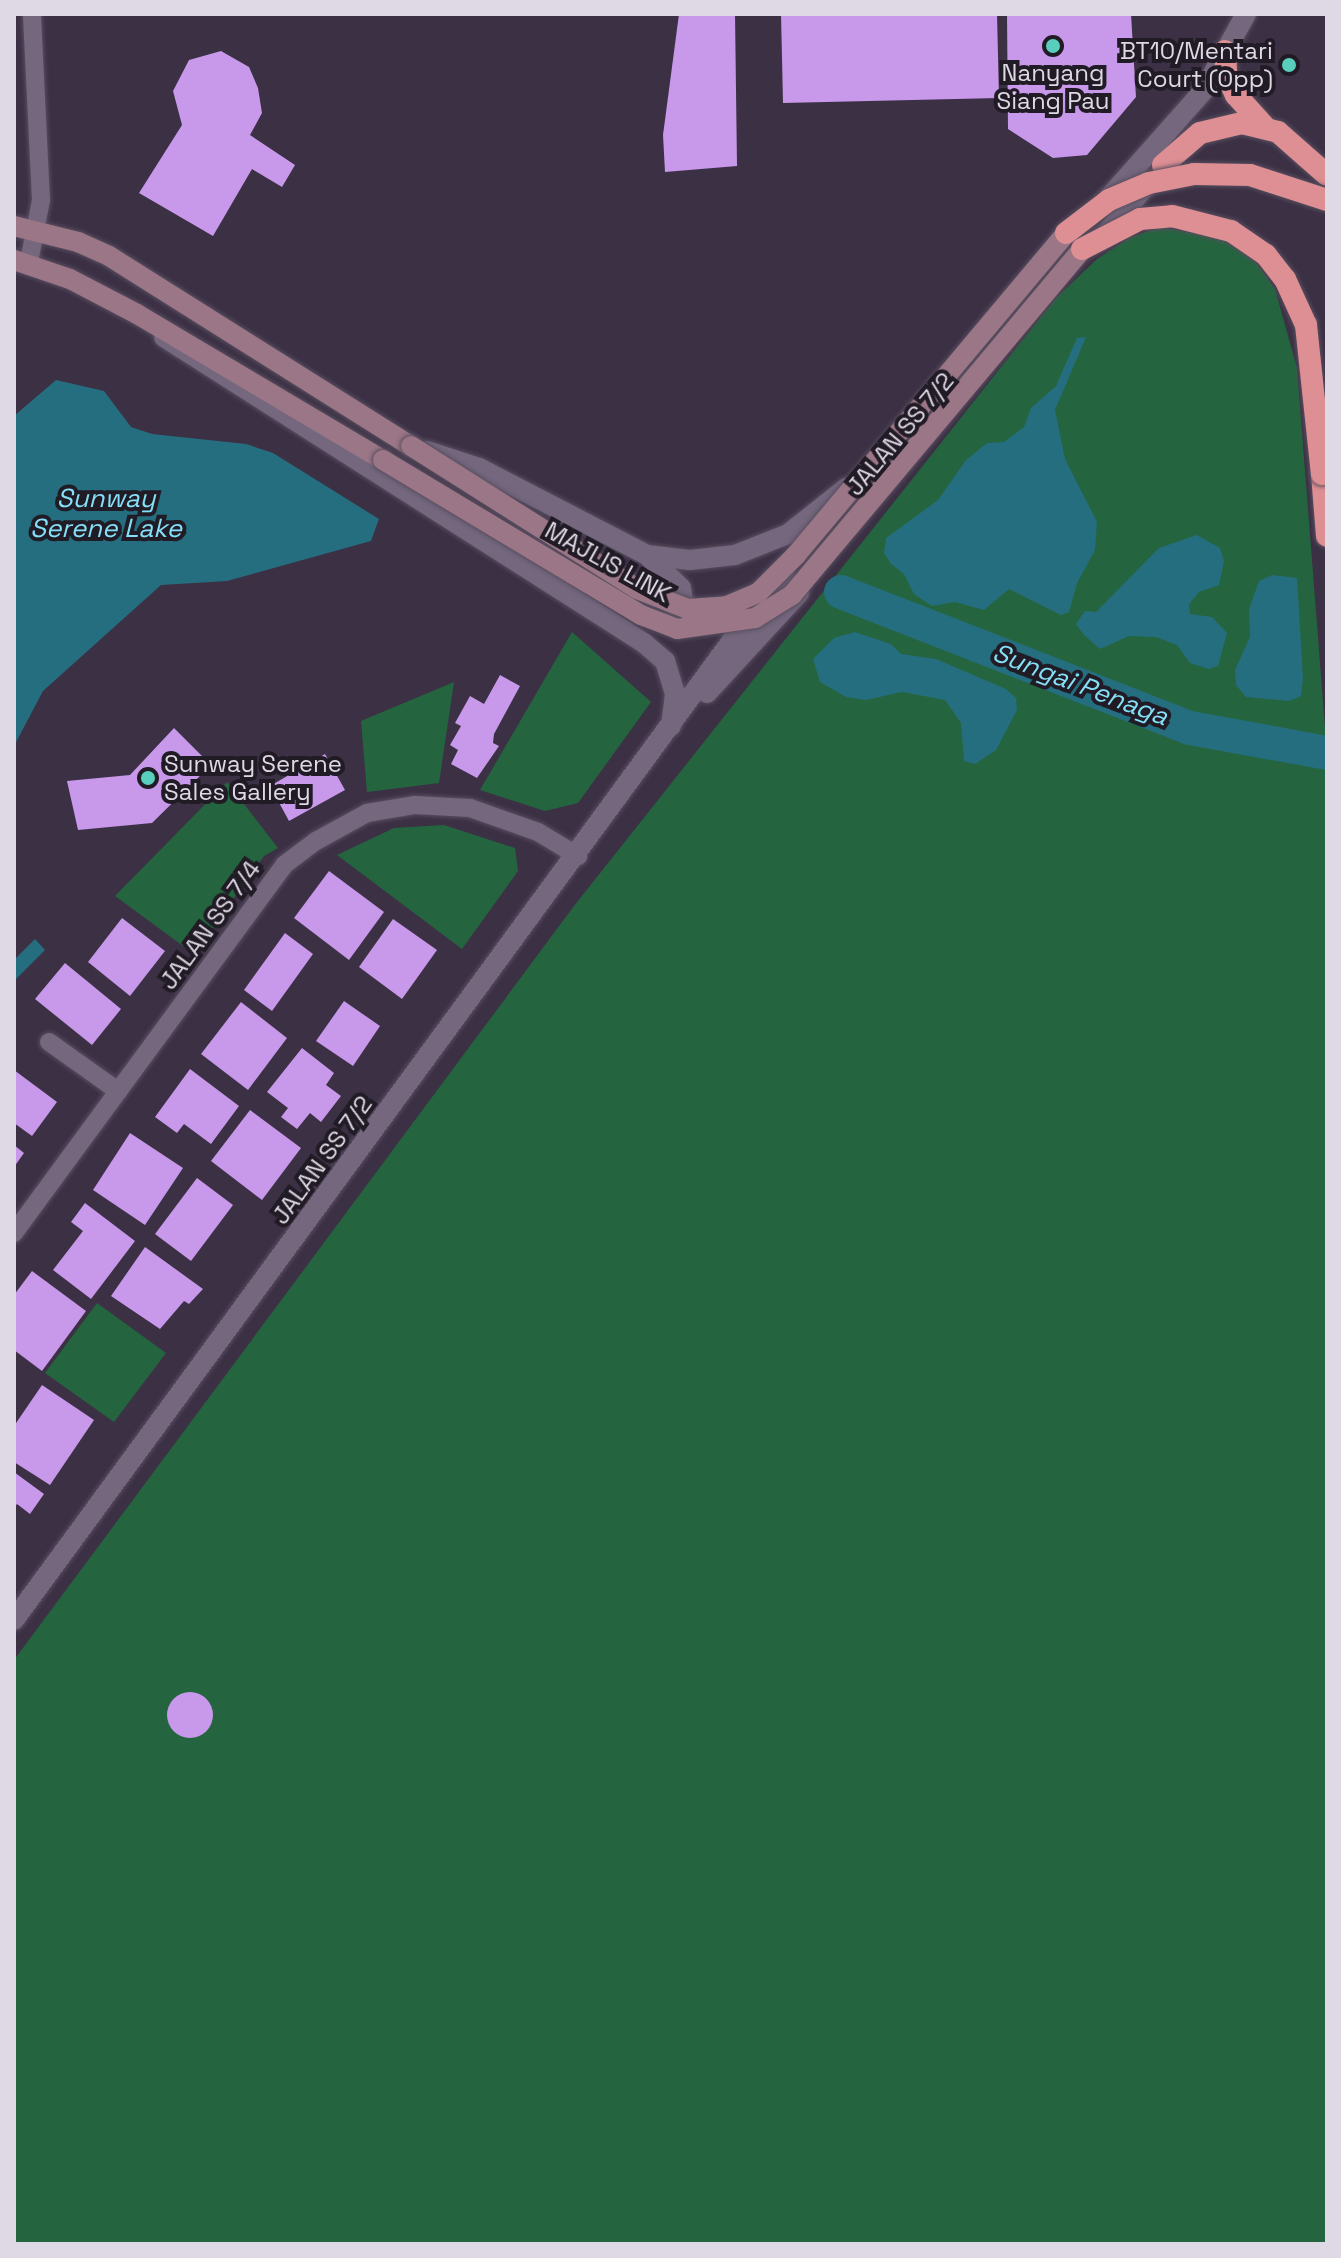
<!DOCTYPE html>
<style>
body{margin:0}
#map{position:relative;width:1341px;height:2258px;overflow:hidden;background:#3c3045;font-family:"Space Grotesk",sans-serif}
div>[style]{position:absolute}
.green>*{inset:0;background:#24653f}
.water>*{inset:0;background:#256e7f}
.river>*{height:34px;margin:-17px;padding:0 17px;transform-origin:17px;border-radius:17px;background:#256e7f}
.building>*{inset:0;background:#c898ea}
.round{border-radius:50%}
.roads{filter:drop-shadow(0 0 2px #584e5f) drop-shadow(0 0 2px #584e5f)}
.minor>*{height:18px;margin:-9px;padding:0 9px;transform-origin:9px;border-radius:9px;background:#74677e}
.tertiary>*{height:20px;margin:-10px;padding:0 10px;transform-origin:10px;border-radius:10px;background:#74677e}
.secondary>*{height:20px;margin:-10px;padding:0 10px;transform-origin:10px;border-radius:10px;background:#9b7686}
.trunk>*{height:22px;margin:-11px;padding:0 11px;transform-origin:11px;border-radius:11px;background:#dd8f93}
.bridges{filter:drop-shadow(0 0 2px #584e5f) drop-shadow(0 0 2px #584e5f)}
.secondary-bridge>*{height:20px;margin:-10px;padding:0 10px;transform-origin:10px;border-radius:10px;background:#9b7686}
.trunk-bridge>*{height:22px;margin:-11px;padding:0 11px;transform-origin:11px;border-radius:11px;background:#dd8f93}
.dots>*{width:22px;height:22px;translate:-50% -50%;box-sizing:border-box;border:4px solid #201b24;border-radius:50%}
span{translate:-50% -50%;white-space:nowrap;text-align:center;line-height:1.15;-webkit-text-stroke:8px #201b24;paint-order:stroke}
.poi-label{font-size:24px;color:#dfd8e5}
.right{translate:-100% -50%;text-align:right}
.left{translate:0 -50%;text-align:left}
.street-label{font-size:24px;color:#dfd8e5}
.water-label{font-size:26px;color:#84dff7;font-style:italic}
.frame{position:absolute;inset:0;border:16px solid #dfd8e5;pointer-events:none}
</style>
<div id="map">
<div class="green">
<i style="clip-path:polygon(1160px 227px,1221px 238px,1256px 262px,1275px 289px,1297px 368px,1327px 753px,1327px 2244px,14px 2244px,14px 1660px,574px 906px,1055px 299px,1097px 259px,1129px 238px)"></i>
<i style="clip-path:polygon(572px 632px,651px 702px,578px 803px,545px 811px,480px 790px)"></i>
<i style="clip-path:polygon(454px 682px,439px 783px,367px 792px,361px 721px)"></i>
<i style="clip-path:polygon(227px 782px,278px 848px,264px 856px,194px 954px,115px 896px)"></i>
<i style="clip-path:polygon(444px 825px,515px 848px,518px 871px,462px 949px,337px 855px,394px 828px)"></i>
<i style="clip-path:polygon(97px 1303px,166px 1353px,114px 1422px,45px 1373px)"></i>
</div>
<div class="water">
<i style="clip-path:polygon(1086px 337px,1055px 410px,1065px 459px,1097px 522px,1095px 550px,1077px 583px,1069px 612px,1061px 615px,1009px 589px,984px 610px,955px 602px,932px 606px,914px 594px,904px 574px,891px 564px,884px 553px,886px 538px,938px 500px,966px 460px,987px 443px,1004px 442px,1024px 427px,1031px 408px,1056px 386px,1077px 338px)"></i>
<i style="clip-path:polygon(56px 380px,104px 391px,131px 427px,152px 434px,246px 444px,273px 453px,379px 519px,371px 541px,227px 581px,161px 585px,43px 691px,14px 746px,14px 416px)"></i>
<i style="clip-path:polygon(1197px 535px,1220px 548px,1224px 561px,1219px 585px,1199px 592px,1189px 604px,1190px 614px,1212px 617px,1227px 633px,1218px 666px,1209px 669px,1190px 663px,1177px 645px,1156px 637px,1129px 636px,1100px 649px,1084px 635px,1076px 624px,1085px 611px,1096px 612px,1159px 548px)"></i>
<i style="clip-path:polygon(1272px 575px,1297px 578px,1303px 678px,1301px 696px,1289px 701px,1246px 697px,1236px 685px,1235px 670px,1250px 637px,1249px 609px,1259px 581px)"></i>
<i style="clip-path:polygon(855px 632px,891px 644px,901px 654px,936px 659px,1006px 689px,1016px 698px,1017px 710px,996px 750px,975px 764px,964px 761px,961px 723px,945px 700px,902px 692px,866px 700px,846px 697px,820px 682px,813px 659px,834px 638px)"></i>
<i style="clip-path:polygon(35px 939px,45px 950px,14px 981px,14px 960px)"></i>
</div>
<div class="river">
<i style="left:841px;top:592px;width:375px;rotate:21.3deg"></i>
<i style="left:1190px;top:728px;width:139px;rotate:10.3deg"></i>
</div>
<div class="building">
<i style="clip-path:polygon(679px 14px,735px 14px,737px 166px,665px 172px,663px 135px)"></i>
<i style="clip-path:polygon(781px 14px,997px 14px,999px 98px,783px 103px)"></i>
<i style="clip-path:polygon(1007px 14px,1131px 14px,1136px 97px,1087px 155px,1053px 158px,1008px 129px)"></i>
<i style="clip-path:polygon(221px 51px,249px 67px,258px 88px,262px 113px,250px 135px,295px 165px,282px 187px,252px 169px,213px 236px,139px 193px,182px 125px,173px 91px,189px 60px)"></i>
<i style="clip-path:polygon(500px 675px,520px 686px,494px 734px,493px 743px,499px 746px,477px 778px,451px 764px,458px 750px,450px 745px,461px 726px,455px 723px,470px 696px,484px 704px)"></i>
<i style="clip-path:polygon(174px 728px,211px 765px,152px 823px,78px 830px,67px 781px,130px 775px)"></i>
<i style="clip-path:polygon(325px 754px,345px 790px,289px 821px,270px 786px)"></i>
<i style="clip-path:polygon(329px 871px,384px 912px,349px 960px,294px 918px)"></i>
<i style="clip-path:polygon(122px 918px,165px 951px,130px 996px,88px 962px)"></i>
<i style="clip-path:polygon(393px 919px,437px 950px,402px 999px,359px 967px)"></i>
<i style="clip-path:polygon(285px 933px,313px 954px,272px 1011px,244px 990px)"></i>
<i style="clip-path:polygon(65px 963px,121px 1009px,92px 1045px,35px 999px)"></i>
<i style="clip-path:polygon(344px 1001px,380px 1026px,353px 1066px,316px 1041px)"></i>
<i style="clip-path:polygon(241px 1002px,287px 1038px,248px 1090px,201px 1054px)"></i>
<i style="clip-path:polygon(302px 1048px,334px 1073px,326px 1085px,341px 1096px,321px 1122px,310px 1113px,297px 1129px,281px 1117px,288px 1108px,267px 1092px)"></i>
<i style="clip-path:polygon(190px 1069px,239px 1106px,211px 1144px,184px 1124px,177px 1133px,155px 1117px)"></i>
<i style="clip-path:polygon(14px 1070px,57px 1102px,32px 1136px,14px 1123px)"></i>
<i style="clip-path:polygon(250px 1110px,301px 1148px,262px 1200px,211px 1161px)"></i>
<i style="clip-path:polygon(130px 1133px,183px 1168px,145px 1225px,93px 1190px)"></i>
<i style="clip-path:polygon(14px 1145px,24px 1153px,14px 1167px)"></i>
<i style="clip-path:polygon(197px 1178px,233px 1205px,191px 1261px,155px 1234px)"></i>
<i style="clip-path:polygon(85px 1203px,135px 1241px,91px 1299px,53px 1270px,83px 1231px,71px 1222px)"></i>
<i style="clip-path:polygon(145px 1247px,203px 1289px,189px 1304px,184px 1301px,160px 1329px,111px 1296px)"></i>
<i style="clip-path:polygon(32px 1271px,86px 1311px,42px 1371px,14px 1350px,14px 1295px)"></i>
<i style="clip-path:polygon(42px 1385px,94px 1420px,50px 1485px,14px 1462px,14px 1426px)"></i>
<i style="clip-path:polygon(14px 1472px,44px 1494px,30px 1514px,17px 1504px,14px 1508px)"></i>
<i class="round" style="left:167px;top:1692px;width:46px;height:46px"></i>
</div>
<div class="roads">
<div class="minor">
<i style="left:29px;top:262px;width:63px;rotate:-79deg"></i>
<i style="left:41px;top:200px;width:186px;rotate:-92.8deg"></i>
<i style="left:49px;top:1042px;width:85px;rotate:35.4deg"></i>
<i style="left:14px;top:1233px;width:456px;rotate:-53.7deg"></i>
<i style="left:284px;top:865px;width:40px;rotate:-37deg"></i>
<i style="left:316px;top:841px;width:58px;rotate:-28.8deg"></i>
<i style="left:367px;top:813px;width:49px;rotate:-9.5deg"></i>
<i style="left:415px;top:805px;width:55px;rotate:3.1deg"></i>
<i style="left:470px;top:808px;width:72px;rotate:19.4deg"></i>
<i style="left:538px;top:832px;width:47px;rotate:31deg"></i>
</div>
<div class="tertiary">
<i style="left:1105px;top:202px;width:149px;rotate:-48.5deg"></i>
<i style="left:1204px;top:90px;width:87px;rotate:-61.1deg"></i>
<i style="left:1103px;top:237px;width:72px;rotate:-50.1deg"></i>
<i style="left:164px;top:337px;width:569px;rotate:32.52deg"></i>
<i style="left:644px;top:643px;width:28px;rotate:41deg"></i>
<i style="left:665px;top:661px;width:34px;rotate:73deg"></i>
<i style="left:675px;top:694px;width:32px;rotate:97deg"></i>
<i style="left:427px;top:451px;width:55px;rotate:18.1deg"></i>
<i style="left:479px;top:468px;width:189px;rotate:27.4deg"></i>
<i style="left:647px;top:555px;width:43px;rotate:6.6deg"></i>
<i style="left:690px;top:560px;width:45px;rotate:-6.3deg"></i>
<i style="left:735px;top:555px;width:57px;rotate:-21.6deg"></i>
<i style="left:788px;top:534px;width:74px;rotate:-38.4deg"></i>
<i style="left:647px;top:555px;width:47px;rotate:44.1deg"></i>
<i style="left:681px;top:588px;width:13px;rotate:81deg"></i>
<i style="left:683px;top:601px;width:20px;rotate:120deg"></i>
<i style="left:707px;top:693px;width:136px;rotate:-47.4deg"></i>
<i style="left:14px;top:1620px;width:1216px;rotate:-53.76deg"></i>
<i style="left:733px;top:639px;width:82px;rotate:-49.9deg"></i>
</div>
<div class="secondary">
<i style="left:14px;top:226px;width:66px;rotate:14deg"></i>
<i style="left:78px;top:242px;width:34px;rotate:24deg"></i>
<i style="left:109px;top:256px;width:357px;rotate:32.2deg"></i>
<i style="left:14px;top:260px;width:59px;rotate:18.7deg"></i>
<i style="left:70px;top:279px;width:76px;rotate:27.6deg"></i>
<i style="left:137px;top:314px;width:286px;rotate:30.7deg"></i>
</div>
<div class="trunk">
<i style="left:1225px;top:51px;width:22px;rotate:87deg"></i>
<i style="left:1226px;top:73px;width:24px;rotate:66deg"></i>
<i style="left:1236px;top:95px;width:43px;rotate:47.8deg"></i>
<i style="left:1163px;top:165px;width:49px;rotate:-40.9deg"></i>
<i style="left:1200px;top:133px;width:43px;rotate:-13.4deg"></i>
<i style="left:1242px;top:123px;width:37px;rotate:14deg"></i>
<i style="left:1278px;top:132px;width:65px;rotate:41.3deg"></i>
<i style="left:1322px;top:474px;width:62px;rotate:85.4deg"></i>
</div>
</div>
<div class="bridges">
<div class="secondary-bridge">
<i style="left:411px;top:446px;width:267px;rotate:32.3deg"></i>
<i style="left:637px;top:589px;width:55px;rotate:21.4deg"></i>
<i style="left:688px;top:609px;width:39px;rotate:-4deg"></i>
<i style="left:727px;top:606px;width:34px;rotate:-23deg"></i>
<i style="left:758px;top:593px;width:54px;rotate:-45deg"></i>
<i style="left:796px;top:555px;width:420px;rotate:-50deg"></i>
<i style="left:383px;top:460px;width:301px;rotate:31deg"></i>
<i style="left:641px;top:615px;width:39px;rotate:21deg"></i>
<i style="left:677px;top:629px;width:79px;rotate:-8deg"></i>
<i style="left:755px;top:618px;width:44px;rotate:-31.9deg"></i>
<i style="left:792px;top:595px;width:451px;rotate:-50deg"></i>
</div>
<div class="trunk-bridge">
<i style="left:1066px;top:233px;width:54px;rotate:-37.5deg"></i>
<i style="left:1109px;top:200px;width:43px;rotate:-23deg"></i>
<i style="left:1149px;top:183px;width:46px;rotate:-11.3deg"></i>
<i style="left:1194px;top:174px;width:56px;rotate:1deg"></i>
<i style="left:1250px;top:175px;width:81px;rotate:18deg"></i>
<i style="left:1082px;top:249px;width:65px;rotate:-27.3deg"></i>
<i style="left:1140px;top:219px;width:32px;rotate:-5deg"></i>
<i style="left:1172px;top:216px;width:61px;rotate:14.3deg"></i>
<i style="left:1231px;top:231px;width:42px;rotate:34.4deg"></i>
<i style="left:1266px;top:255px;width:31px;rotate:52deg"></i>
<i style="left:1285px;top:279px;width:51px;rotate:65.5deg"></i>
<i style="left:1306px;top:325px;width:150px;rotate:83.9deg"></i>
</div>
</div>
<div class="dots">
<i style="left:1053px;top:46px;background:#5acebc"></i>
<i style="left:1289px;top:65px;background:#5acebc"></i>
<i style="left:148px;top:778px;background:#5acebc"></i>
</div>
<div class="poi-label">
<span class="right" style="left:1273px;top:65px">BT10/Mentari<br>Court (Opp)</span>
<span style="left:1053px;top:87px">Nanyang<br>Siang Pau</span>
<span class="left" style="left:164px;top:778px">Sunway Serene<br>Sales Gallery</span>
</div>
<div class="street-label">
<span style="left:900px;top:434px;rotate:-50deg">JALAN SS 7/2</span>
<span style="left:608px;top:562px;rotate:29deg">MAJLIS LINK</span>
<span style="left:210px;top:925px;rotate:-54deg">JALAN SS 7/4</span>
<span style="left:322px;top:1160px;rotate:-54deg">JALAN SS 7/2</span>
</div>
<div class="water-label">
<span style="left:106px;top:514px">Sunway<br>Serene Lake</span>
<span style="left:1080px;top:685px;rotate:21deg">Sungai Penaga</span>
</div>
<div class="frame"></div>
</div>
